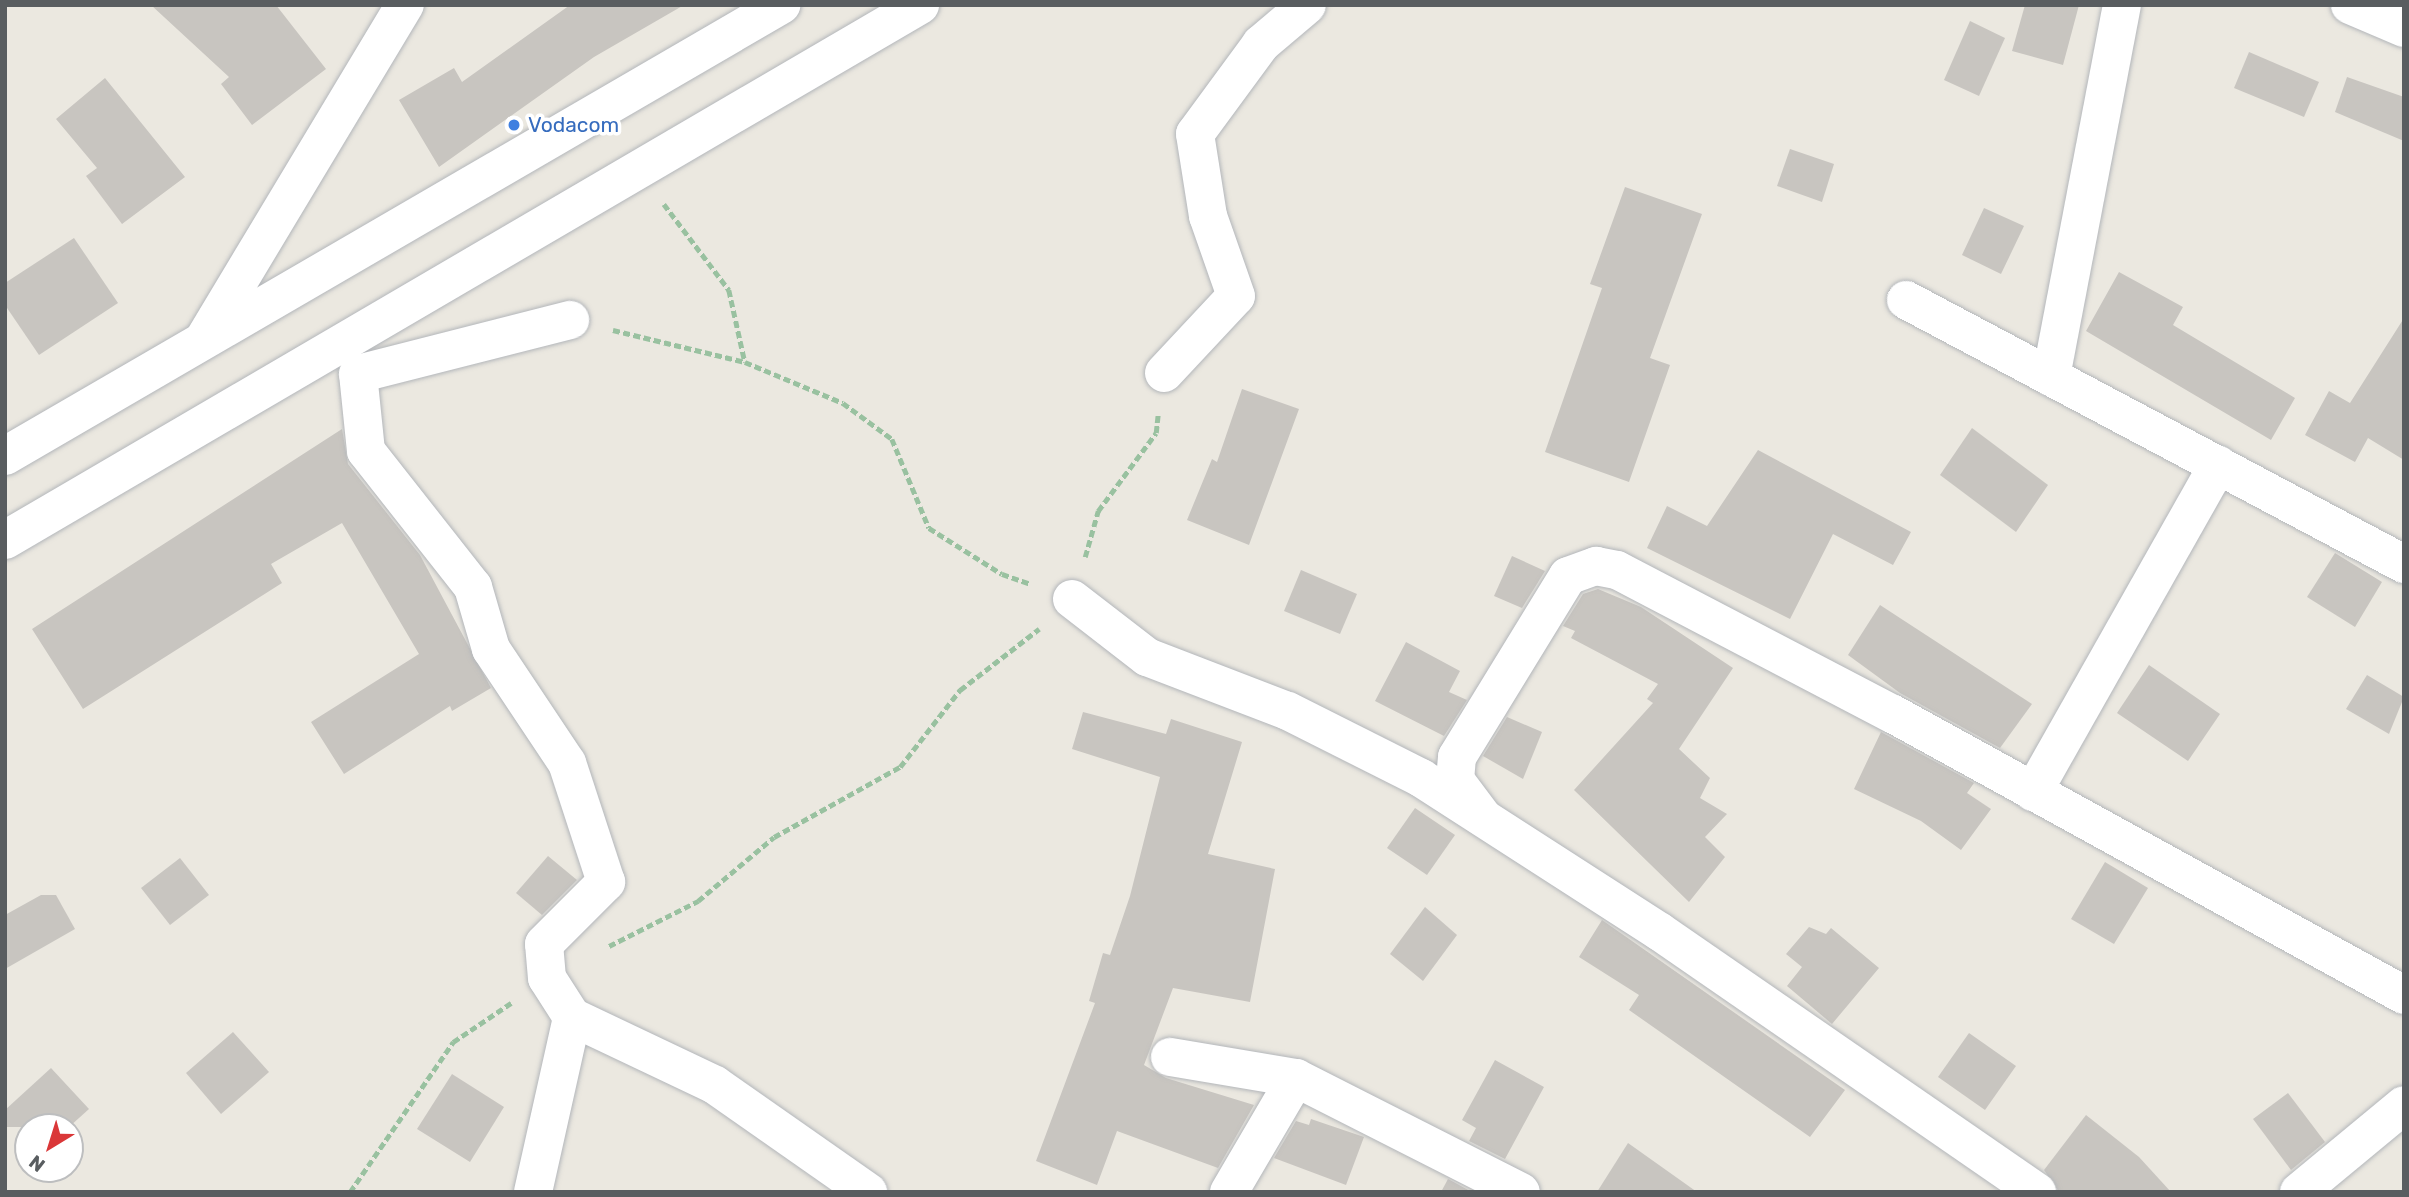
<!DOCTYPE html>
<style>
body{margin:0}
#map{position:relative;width:2409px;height:1197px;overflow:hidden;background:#ebe8e0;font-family:Rubik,sans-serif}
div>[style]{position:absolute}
.building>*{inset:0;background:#c8c5c0}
.path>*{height:4.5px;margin-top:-2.25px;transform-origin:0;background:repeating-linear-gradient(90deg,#99c1a0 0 7px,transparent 0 10.5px)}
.roads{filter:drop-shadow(0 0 2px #b3b6ba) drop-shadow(0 0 2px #b3b6ba)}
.minor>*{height:38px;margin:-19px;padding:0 19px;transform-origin:19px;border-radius:19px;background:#fff}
.dots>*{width:19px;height:19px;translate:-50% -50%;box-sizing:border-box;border:4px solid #fff;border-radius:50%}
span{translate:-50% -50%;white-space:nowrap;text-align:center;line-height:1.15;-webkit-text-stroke:7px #fff;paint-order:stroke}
.shop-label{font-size:21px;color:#366cbe}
.left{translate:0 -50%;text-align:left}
.frame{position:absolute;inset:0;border:7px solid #595d60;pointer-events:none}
.north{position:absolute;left:14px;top:1113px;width:70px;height:70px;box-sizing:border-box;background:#fff;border:2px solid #bdbebf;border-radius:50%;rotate:218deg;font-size:19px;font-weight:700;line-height:28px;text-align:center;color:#595d60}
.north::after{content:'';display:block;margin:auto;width:24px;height:32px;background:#da3738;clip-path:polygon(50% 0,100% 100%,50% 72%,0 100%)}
</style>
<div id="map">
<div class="building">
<i style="clip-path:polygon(151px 5px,276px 5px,326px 69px,252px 125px,221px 84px,229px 77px)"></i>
<i style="clip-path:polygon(570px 5px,684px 5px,594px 57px,439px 167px,399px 100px,454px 68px,462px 82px)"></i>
<i style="clip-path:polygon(2025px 5px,2079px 5px,2063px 65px,2012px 51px)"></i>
<i style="clip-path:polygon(1970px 21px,2005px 38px,1979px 96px,1944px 80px)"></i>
<i style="clip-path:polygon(2249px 52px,2319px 82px,2304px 117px,2234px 88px)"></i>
<i style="clip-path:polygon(2347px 77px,2404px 97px,2404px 141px,2335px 112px)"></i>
<i style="clip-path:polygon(105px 78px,185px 177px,122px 224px,86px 176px,97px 168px,56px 119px)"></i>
<i style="clip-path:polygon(1790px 149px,1834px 164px,1822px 202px,1777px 186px)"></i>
<i style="clip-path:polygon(1625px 187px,1702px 214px,1650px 358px,1670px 365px,1629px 482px,1545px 452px,1602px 288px,1590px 284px)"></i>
<i style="clip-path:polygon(1984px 208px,2024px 226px,2001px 274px,1962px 255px)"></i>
<i style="clip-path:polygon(74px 238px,118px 303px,39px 355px,5px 305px,5px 283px)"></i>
<i style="clip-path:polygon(2119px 272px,2183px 307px,2173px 325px,2295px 398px,2271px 440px,2086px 331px)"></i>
<i style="clip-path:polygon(2404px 318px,2404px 460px,2368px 438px,2355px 462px,2305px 435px,2329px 391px,2350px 403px)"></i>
<i style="clip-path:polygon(1242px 389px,1299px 409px,1249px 545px,1187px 520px,1212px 459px,1217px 462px)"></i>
<i style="clip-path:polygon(1972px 428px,2048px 485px,2016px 532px,1940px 475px)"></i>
<i style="clip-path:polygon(342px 429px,348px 464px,420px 555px,491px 688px,452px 711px,450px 706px,344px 774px,311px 722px,419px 654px,342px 523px,271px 564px,282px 583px,83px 709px,32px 629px)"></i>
<i style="clip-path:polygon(1758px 450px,1911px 532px,1893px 565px,1833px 534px,1790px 619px,1647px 548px,1667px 506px,1707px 526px)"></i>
<i style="clip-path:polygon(2335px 553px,2382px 582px,2355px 627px,2307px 597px)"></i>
<i style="clip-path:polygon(1512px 556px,1545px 571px,1522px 608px,1494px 596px)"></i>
<i style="clip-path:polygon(1301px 570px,1357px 594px,1340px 634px,1284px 611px)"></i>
<i style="clip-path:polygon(1598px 589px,1641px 607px,1733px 668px,1679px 749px,1710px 778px,1700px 798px,1727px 814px,1705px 837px,1725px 857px,1689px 902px,1574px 790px,1653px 703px,1647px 699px,1658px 684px,1571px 638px,1575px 631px,1563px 626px,1583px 594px)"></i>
<i style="clip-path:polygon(1880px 605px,2032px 704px,2000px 748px,1900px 693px,1848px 655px)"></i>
<i style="clip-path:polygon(1406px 642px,1460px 671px,1449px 692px,1467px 700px,1444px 736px,1375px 701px)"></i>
<i style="clip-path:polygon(2149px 665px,2220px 714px,2188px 761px,2117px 713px)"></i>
<i style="clip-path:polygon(2367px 675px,2404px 697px,2389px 734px,2346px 709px)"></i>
<i style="clip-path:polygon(1083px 712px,1166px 734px,1171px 719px,1242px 742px,1208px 854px,1275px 869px,1250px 1002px,1173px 988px,1144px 1065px,1166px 1078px,1254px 1105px,1218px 1168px,1117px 1131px,1097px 1185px,1036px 1161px,1095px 1003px,1089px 1001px,1103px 953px,1110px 955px,1130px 896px,1160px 777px,1072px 749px)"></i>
<i style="clip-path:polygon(1507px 717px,1542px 732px,1523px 779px,1483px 756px)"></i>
<i style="clip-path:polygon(1881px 732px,1974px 783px,1967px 793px,1991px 809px,1961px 850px,1921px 821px,1854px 789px)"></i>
<i style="clip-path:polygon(1415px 808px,1455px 835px,1427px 875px,1387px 848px)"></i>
<i style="clip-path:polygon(548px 856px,577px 880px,542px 915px,516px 893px)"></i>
<i style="clip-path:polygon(180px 858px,209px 895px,170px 925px,141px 888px)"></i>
<i style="clip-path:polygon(2105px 862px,2148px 888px,2114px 944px,2071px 919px)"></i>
<i style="clip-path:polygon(41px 895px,56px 895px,75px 929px,5px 969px,5px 915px)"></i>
<i style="clip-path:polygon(1425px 907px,1457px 935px,1423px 981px,1390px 954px)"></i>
<i style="clip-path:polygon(1602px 920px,1845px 1090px,1810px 1137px,1629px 1010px,1639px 995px,1579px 957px)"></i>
<i style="clip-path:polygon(1809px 927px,1826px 934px,1831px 928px,1879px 968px,1832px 1024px,1787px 986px,1802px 967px,1786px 954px)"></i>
<i style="clip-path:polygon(233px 1032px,269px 1072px,221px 1114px,186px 1073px)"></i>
<i style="clip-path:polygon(1969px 1033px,2016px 1066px,1985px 1110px,1938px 1077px)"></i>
<i style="clip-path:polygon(1495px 1060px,1544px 1087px,1505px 1159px,1469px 1141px,1476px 1128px,1462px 1120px)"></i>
<i style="clip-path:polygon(51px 1068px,89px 1109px,69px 1127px,5px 1127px,5px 1110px)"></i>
<i style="clip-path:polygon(452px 1074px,504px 1107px,470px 1162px,417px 1129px)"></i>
<i style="clip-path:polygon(2288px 1093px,2325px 1142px,2291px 1170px,2253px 1119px)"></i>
<i style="clip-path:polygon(2086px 1115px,2139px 1157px,2171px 1192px,2059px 1192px,2044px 1170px)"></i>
<i style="clip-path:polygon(1311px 1119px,1364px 1137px,1346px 1185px,1274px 1158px,1296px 1121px,1309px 1125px)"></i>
<i style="clip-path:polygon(1628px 1143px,1697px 1192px,1597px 1192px)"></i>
<i style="clip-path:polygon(1448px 1179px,1472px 1192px,1441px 1192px)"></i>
</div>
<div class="path">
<i style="left:664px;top:204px;width:108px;rotate:52.9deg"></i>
<i style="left:729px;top:290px;width:74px;rotate:77.5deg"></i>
<i style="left:613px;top:330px;width:136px;rotate:13.6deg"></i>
<i style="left:745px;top:362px;width:106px;rotate:22.7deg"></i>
<i style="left:843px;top:403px;width:61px;rotate:36.3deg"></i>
<i style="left:892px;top:439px;width:96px;rotate:67.4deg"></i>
<i style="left:929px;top:528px;width:86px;rotate:32.2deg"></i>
<i style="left:1002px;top:574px;width:31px;rotate:19deg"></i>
<i style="left:1085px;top:557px;width:48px;rotate:-74.2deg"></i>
<i style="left:1098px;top:511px;width:97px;rotate:-53.4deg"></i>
<i style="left:1156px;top:433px;width:18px;rotate:-84deg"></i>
<i style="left:609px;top:946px;width:100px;rotate:-26.8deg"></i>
<i style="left:698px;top:901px;width:99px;rotate:-40.1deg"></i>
<i style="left:774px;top:837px;width:144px;rotate:-29.1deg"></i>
<i style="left:900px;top:767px;width:98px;rotate:-52.1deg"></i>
<i style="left:960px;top:690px;width:100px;rotate:-37.7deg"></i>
<i style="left:350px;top:1192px;width:182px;rotate:-55.5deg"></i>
<i style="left:453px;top:1042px;width:70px;rotate:-33.9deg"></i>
</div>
<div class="roads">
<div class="minor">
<i style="left:2350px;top:5px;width:59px;rotate:23.1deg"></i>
<i style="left:1906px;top:300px;width:564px;rotate:27.93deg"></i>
<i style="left:204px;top:339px;width:390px;rotate:-59deg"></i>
<i style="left:1164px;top:373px;width:105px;rotate:-46.9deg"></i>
<i style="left:1236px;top:296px;width:85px;rotate:-109.3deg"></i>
<i style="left:1208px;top:216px;width:83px;rotate:-99deg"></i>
<i style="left:1195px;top:134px;width:112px;rotate:-53.7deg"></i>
<i style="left:1261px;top:44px;width:60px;rotate:-40.3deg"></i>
<i style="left:2051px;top:377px;width:379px;rotate:-79.2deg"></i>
<i style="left:5px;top:456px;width:898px;rotate:-30.16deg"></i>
<i style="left:5px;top:540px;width:1060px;rotate:-30.31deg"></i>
<i style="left:1072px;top:599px;width:95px;rotate:37.7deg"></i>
<i style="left:1147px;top:657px;width:151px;rotate:21deg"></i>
<i style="left:1288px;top:711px;width:149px;rotate:26.7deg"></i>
<i style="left:1421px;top:778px;width:284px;rotate:32.8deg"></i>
<i style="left:1660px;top:932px;width:458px;rotate:34.6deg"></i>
<i style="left:2033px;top:792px;width:376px;rotate:-60.5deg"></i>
<i style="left:1482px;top:816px;width:45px;rotate:-126.9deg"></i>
<i style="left:1455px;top:780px;width:23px;rotate:-85deg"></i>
<i style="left:1457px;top:757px;width:212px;rotate:-58.5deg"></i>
<i style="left:1568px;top:576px;width:30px;rotate:-20deg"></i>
<i style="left:1596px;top:566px;width:21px;rotate:11deg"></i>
<i style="left:1617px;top:570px;width:311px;rotate:27.6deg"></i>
<i style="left:1893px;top:714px;width:583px;rotate:28.81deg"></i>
<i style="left:572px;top:1017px;width:158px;rotate:25.4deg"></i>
<i style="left:715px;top:1085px;width:187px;rotate:35deg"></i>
<i style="left:1170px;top:1057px;width:128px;rotate:9.5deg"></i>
<i style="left:1296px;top:1078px;width:252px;rotate:26.9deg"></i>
<i style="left:533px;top:1192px;width:179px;rotate:-77.4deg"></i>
<i style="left:572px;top:1017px;width:46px;rotate:-122.7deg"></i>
<i style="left:547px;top:978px;width:34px;rotate:-95deg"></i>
<i style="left:544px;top:944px;width:88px;rotate:-45deg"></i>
<i style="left:606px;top:882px;width:125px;rotate:-108.1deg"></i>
<i style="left:567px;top:763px;width:137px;rotate:-123.7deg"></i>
<i style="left:491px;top:649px;width:65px;rotate:-106.2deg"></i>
<i style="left:473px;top:587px;width:173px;rotate:-128.2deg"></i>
<i style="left:366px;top:451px;width:77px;rotate:-95.9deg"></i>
<i style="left:358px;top:374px;width:219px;rotate:-14.3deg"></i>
<i style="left:1229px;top:1192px;width:132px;rotate:-59.6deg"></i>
<i style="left:2299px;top:1192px;width:136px;rotate:-39.6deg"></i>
</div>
</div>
<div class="dots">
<i style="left:514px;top:125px;background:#3f7fe0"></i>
</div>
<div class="shop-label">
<span class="left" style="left:528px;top:125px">Vodacom</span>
</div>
<div class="frame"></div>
<div class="north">N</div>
</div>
